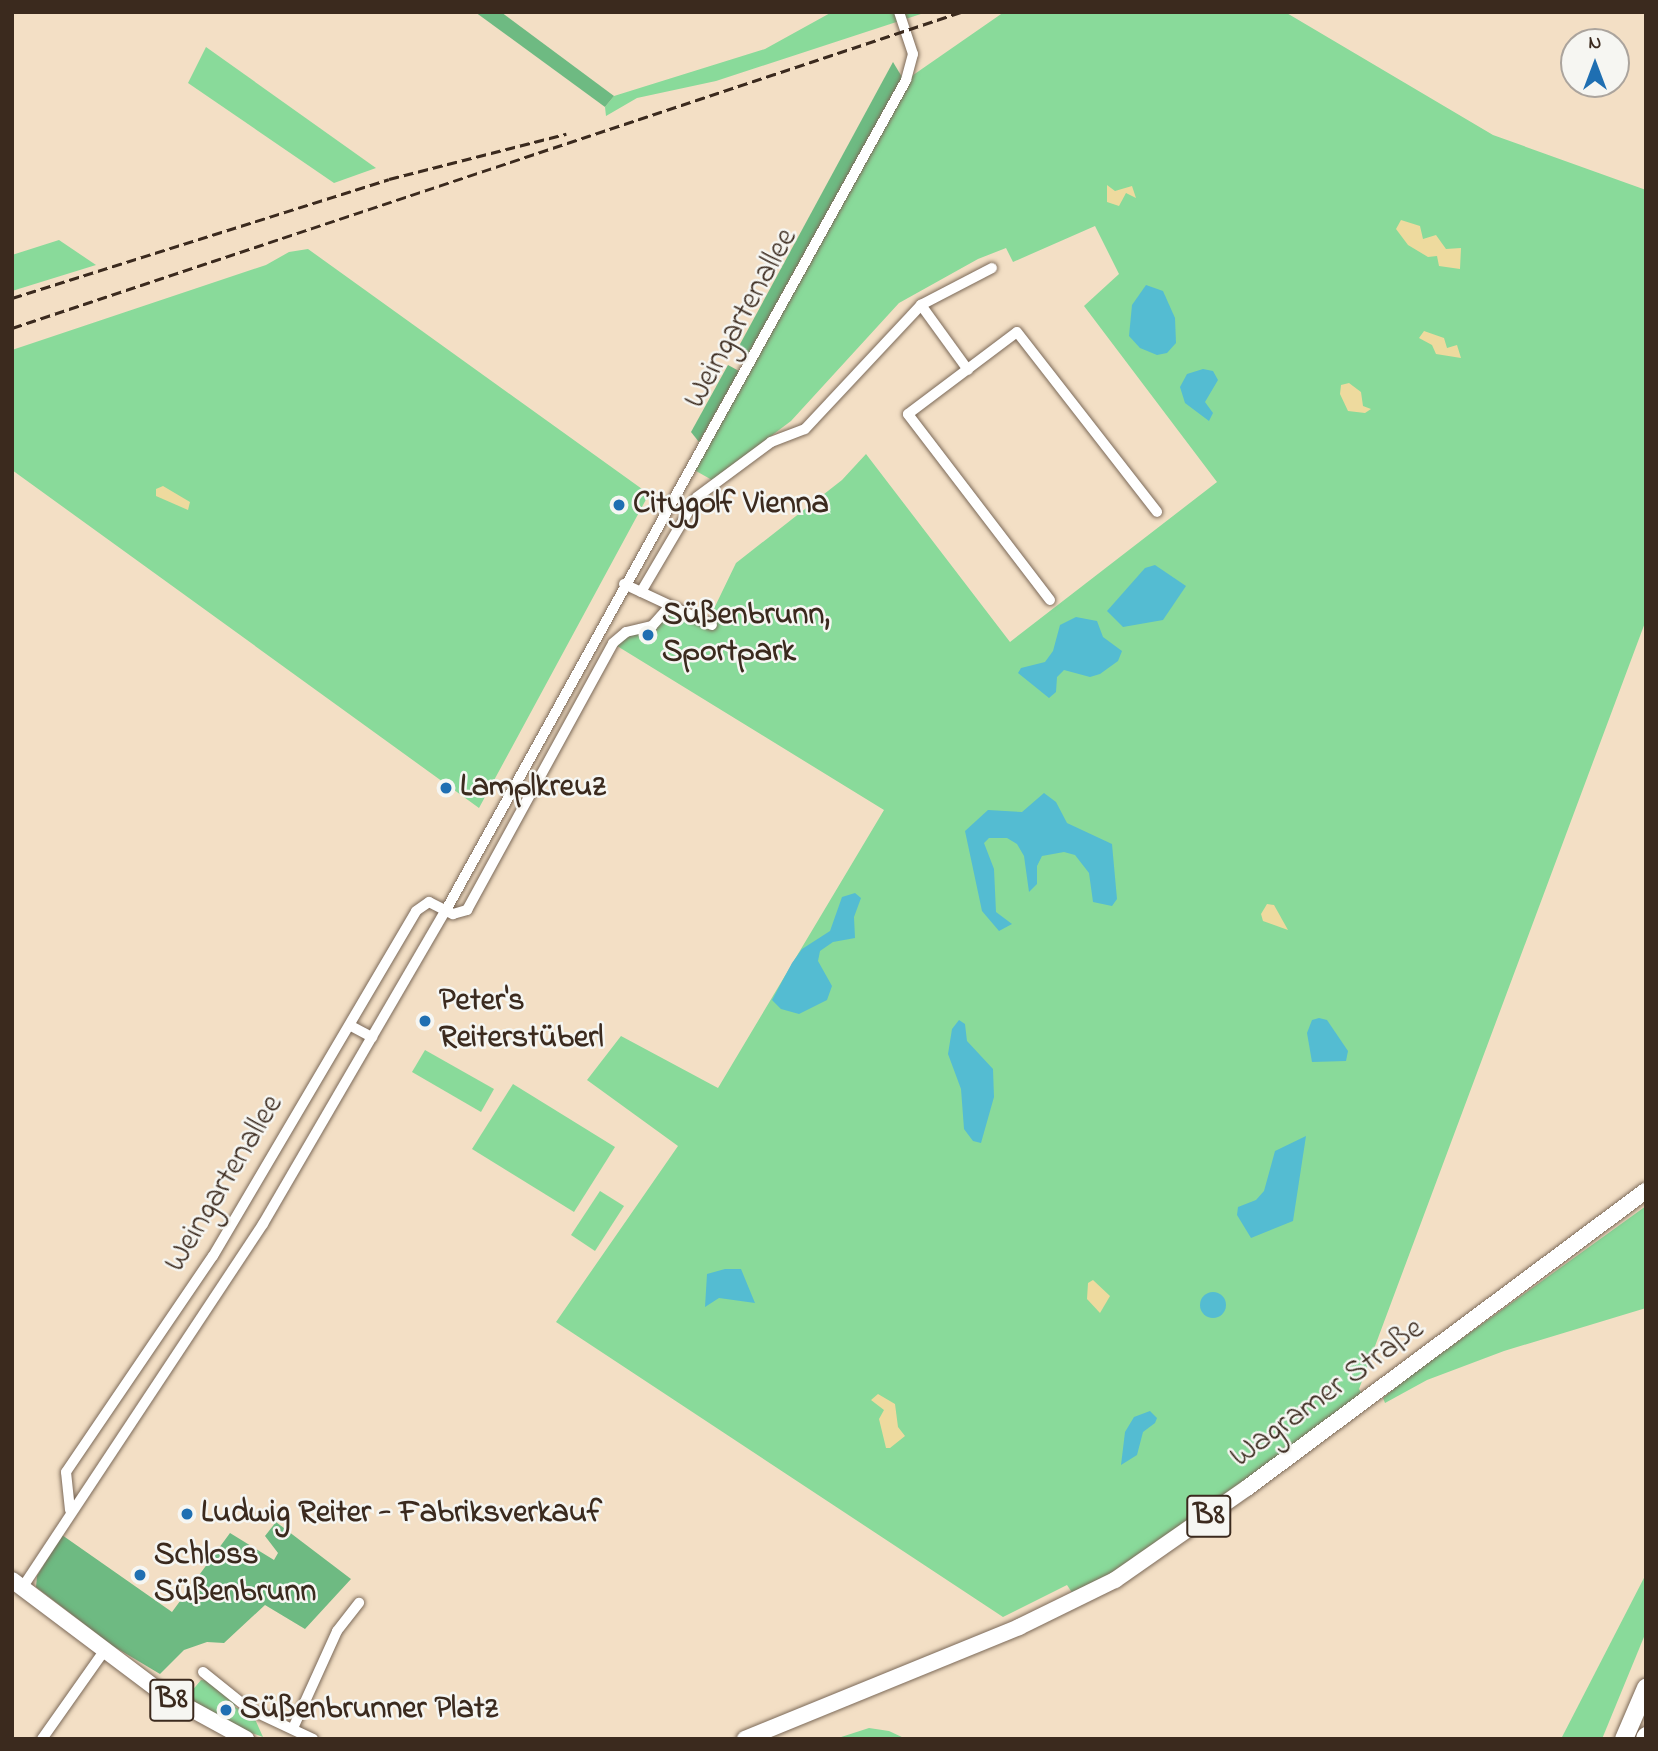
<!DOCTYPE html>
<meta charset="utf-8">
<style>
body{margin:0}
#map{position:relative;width:1658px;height:1751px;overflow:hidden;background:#f3dfc5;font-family:"Indie Flower",sans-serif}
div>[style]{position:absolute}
.green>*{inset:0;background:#89da9a}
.forest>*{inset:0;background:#6eba82}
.sand>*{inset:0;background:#eeda9e}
.water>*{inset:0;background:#54bcd2}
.round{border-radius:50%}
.roads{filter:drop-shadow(0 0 2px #7b6958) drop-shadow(0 0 2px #7b6958)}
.street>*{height:10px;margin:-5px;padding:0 5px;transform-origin:5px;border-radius:5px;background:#fff}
.primary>*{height:16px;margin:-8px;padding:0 8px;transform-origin:8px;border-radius:8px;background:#fff}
.highway>*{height:18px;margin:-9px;padding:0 9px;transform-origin:9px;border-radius:9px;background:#fff}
.rail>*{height:2.5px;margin-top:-1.25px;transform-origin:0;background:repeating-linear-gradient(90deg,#3b2a1e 0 10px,transparent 0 15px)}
.dots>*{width:19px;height:19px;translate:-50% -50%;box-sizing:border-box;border:4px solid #f6f6f2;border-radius:50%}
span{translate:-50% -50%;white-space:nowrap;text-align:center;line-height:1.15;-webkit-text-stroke:5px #f6f6f2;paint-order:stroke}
.shield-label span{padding:2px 5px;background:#f6f6f2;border:2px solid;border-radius:5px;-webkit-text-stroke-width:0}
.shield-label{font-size:30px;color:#3b2a1e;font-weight:700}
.street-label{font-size:32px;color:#3b2a1e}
.poi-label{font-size:32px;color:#3b2a1e;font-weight:700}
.left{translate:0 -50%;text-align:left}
.frame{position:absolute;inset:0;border:14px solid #3b2a1e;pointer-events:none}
.north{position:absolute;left:1560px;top:28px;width:70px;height:70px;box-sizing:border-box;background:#f6f6f2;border:2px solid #aba49d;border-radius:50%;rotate:0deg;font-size:19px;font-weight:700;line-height:28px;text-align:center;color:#3b2a1e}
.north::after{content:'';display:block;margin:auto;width:24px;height:32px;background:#1f6fb2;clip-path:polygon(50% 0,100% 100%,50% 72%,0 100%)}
</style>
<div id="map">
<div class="green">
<i style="clip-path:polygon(832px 12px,927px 12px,716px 81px,637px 98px,606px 116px,605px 107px,614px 96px,765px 49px)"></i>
<i style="clip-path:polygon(1004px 12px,1285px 12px,1493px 135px,1646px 190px,1646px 620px,1359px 1389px,1362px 1394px,1155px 1547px,1075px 1597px,1067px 1585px,1003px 1617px,556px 1322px,678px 1146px,587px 1080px,621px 1036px,718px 1088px,884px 810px,622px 649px,613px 643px,619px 635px,647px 628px,669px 607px,707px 623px,736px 563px,842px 480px,866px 454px,1010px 642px,1217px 482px,1084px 306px,1119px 274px,1095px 226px,1013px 262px,1006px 248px,978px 259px,899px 303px,791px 421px,712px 480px,689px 467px,906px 80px)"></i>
<i style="clip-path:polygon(206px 47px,376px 168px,334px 183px,188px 83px)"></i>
<i style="clip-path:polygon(59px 240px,96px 265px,12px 291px,12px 255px)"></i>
<i style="clip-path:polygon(308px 249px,649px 494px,479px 808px,12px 470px,12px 350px,266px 265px,289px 252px)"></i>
<i style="clip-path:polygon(425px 1050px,494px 1089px,481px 1112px,412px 1072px)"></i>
<i style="clip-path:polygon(513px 1084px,615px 1147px,574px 1212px,472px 1149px)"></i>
<i style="clip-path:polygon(600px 1191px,624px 1206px,595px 1251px,571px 1235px)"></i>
<i style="clip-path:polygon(1646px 1206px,1646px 1308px,1504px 1351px,1427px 1380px,1385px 1403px,1383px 1398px,1410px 1376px)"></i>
<i style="clip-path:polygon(1646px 1574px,1646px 1632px,1602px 1739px,1561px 1739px)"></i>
<i style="clip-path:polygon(201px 1680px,212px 1681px,236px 1699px,235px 1707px,254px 1717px,263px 1737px,225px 1723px,185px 1699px)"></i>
<i style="clip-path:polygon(869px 1728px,889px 1731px,906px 1739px,835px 1739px)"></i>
</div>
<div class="forest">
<i style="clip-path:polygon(475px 12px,501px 12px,614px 96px,605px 107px)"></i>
<i style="clip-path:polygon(893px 62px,902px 77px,746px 358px,739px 346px)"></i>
<i style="clip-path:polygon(728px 365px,739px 371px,699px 442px,691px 432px)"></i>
<i style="clip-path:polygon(276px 1522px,351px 1579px,305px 1629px,265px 1605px,224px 1643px,207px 1642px,184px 1650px,160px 1674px,113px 1646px,36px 1587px,37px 1576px,62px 1535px,172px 1612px,230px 1533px,274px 1560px,278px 1553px,265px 1536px)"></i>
</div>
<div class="sand">
<i style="clip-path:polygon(1107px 185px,1115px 191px,1132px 186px,1136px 198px,1126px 193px,1119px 206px,1107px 202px)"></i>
<i style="clip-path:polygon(1401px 220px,1420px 226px,1423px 239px,1436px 235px,1446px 249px,1461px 248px,1460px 269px,1439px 266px,1437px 256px,1428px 257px,1408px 245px,1396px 229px)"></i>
<i style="clip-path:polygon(1424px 331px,1444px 338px,1447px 348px,1457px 345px,1461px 358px,1436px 354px,1432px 345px,1419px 338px)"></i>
<i style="clip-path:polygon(1349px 383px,1361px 392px,1363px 406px,1371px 409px,1365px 413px,1348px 411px,1340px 394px,1341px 385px)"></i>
<i style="clip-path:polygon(163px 486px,190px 502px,188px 510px,156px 496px,156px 489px)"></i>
<i style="clip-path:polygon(1267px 904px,1274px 905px,1288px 930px,1263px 921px,1261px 914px)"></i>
<i style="clip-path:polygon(1093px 1280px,1110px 1296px,1100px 1313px,1087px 1299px,1088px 1283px)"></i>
<i style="clip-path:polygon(878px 1394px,895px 1404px,898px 1427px,905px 1436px,890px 1448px,886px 1448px,879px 1419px,884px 1410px,871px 1400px)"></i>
</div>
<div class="water">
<i style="clip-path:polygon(1146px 285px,1163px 291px,1175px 318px,1176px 343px,1167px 353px,1157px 355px,1140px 348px,1129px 336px,1132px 305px)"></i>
<i style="clip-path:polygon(1203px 369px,1213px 371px,1218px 380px,1205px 402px,1213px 413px,1209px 421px,1185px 403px,1180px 387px,1187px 374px)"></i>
<i style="clip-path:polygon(1155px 565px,1186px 586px,1163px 620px,1123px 627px,1107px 611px,1145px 568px)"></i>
<i style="clip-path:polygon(1076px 617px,1097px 621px,1103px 637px,1122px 651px,1118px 661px,1100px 674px,1090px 677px,1064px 670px,1057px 677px,1056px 692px,1049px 698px,1018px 673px,1021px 668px,1045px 662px,1053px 651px,1060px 625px)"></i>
<i style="clip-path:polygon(1044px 793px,1056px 802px,1067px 823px,1112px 844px,1117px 899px,1112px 906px,1093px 902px,1089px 873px,1075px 855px,1064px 852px,1042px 856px,1037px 866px,1037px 884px,1029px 892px,1024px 856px,1017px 844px,1007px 838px,989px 838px,984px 843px,994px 869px,996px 912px,1012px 924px,999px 931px,982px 911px,965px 831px,988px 810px,1022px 812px)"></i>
<i style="clip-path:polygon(855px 893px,861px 898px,854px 917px,855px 938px,833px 942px,820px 951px,818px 961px,832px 986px,827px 1000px,799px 1014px,781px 1009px,772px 1000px,792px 963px,802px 949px,830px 931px,842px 897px)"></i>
<i style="clip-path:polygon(1319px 1018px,1327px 1020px,1348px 1051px,1346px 1061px,1312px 1062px,1307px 1033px,1312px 1020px)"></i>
<i style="clip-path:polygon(959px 1020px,965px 1024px,967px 1041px,993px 1069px,994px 1097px,981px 1143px,973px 1141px,964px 1129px,961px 1089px,948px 1054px,952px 1029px)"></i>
<i style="clip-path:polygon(1306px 1136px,1293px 1221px,1251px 1238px,1237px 1215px,1238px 1207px,1256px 1200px,1264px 1191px,1275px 1151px)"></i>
<i style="clip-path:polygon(725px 1269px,741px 1269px,755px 1303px,719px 1298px,705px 1307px,707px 1274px)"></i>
<i class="round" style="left:1200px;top:1292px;width:26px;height:26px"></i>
<i style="clip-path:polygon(1150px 1411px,1157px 1418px,1155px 1423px,1143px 1432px,1137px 1455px,1121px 1465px,1125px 1432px,1134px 1417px)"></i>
</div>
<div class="roads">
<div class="street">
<i style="left:921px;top:305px;width:80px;rotate:54.1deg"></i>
<i style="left:624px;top:584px;width:97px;rotate:25deg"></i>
<i style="left:641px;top:592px;width:110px;rotate:-59.5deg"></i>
<i style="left:697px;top:497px;width:92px;rotate:-36.6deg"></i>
<i style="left:771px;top:442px;width:36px;rotate:-21deg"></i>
<i style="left:805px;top:429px;width:170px;rotate:-46.9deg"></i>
<i style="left:921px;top:305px;width:80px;rotate:-27.5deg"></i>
<i style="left:1050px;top:600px;width:234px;rotate:-127.4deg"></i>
<i style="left:908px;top:414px;width:136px;rotate:-37deg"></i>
<i style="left:1017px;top:332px;width:228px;rotate:52.1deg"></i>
<i style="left:351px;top:1026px;width:24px;rotate:28deg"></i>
<i style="left:70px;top:1510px;width:38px;rotate:-96deg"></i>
<i style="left:66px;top:1472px;width:261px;rotate:-55.8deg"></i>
<i style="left:213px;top:1256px;width:400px;rotate:-59.5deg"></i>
<i style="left:416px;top:911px;width:16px;rotate:-35deg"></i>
<i style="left:429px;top:902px;width:27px;rotate:27deg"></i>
<i style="left:453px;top:914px;width:15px;rotate:-16deg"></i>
<i style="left:467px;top:910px;width:304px;rotate:-61.3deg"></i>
<i style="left:613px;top:643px;width:17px;rotate:-40deg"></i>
<i style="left:626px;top:632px;width:27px;rotate:-13deg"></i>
<i style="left:652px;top:626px;width:25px;rotate:-48deg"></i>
<i style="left:22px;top:1588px;width:437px;rotate:-56.5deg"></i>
<i style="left:263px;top:1224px;width:363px;rotate:-59.8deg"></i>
<i style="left:446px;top:910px;width:949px;rotate:-61deg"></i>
<i style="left:906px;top:80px;width:27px;rotate:-75deg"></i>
<i style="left:913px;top:54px;width:44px;rotate:-108.4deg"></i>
<i style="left:203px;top:1672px;width:59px;rotate:38.8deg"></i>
<i style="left:249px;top:1709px;width:71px;rotate:25.1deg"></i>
<i style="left:294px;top:1726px;width:104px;rotate:-65.6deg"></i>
<i style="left:337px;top:1631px;width:36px;rotate:-52deg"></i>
<i style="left:42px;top:1739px;width:108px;rotate:-54.8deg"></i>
</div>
<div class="primary">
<i style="left:12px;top:1580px;width:188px;rotate:37deg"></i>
<i style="left:162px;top:1693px;width:96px;rotate:28.7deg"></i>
<i style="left:745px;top:1739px;width:296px;rotate:-22.2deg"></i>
<i style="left:1019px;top:1627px;width:107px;rotate:-26.1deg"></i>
<i style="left:1115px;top:1580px;width:161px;rotate:-34.9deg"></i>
<i style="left:1247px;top:1488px;width:497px;rotate:-36.7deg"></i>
</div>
<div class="highway">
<i style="left:1624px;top:1739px;width:56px;rotate:-66.7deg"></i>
<i style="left:1645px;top:1739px;width:3px;rotate:-72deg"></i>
</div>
</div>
<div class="rail">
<i style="left:12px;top:298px;width:395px;rotate:-17.5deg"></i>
<i style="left:389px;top:179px;width:183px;rotate:-14.3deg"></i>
<i style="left:12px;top:328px;width:1000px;rotate:-18.42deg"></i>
</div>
<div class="dots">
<i style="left:619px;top:505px;background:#1f6fb2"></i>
<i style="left:648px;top:635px;background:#1f6fb2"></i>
<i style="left:446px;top:788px;background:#1f6fb2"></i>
<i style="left:425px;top:1021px;background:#1f6fb2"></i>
<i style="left:187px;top:1514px;background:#1f6fb2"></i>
<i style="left:140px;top:1575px;background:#1f6fb2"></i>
<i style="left:226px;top:1710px;background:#1f6fb2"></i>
</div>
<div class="shield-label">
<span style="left:1209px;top:1516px">B8</span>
<span style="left:172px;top:1700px">B8</span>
</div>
<div class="street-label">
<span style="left:742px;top:319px;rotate:-61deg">Weingartenallee</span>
<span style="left:225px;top:1184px;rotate:-59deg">Weingartenallee</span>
<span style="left:1328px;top:1394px;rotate:-36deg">Wagramer Straße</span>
</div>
<div class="poi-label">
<span class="left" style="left:633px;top:505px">Citygolf Vienna</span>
<span class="left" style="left:662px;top:635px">Süßenbrunn,<br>Sportpark</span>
<span class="left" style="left:460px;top:788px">Lamplkreuz</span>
<span class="left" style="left:439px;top:1021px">Peter's<br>Reiterstüberl</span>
<span class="left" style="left:201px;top:1514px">Ludwig Reiter - Fabriksverkauf</span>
<span class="left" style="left:154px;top:1575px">Schloss<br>Süßenbrunn</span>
<span class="left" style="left:240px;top:1710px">Süßenbrunner Platz</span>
</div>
<div class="frame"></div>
<div class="north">N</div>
</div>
